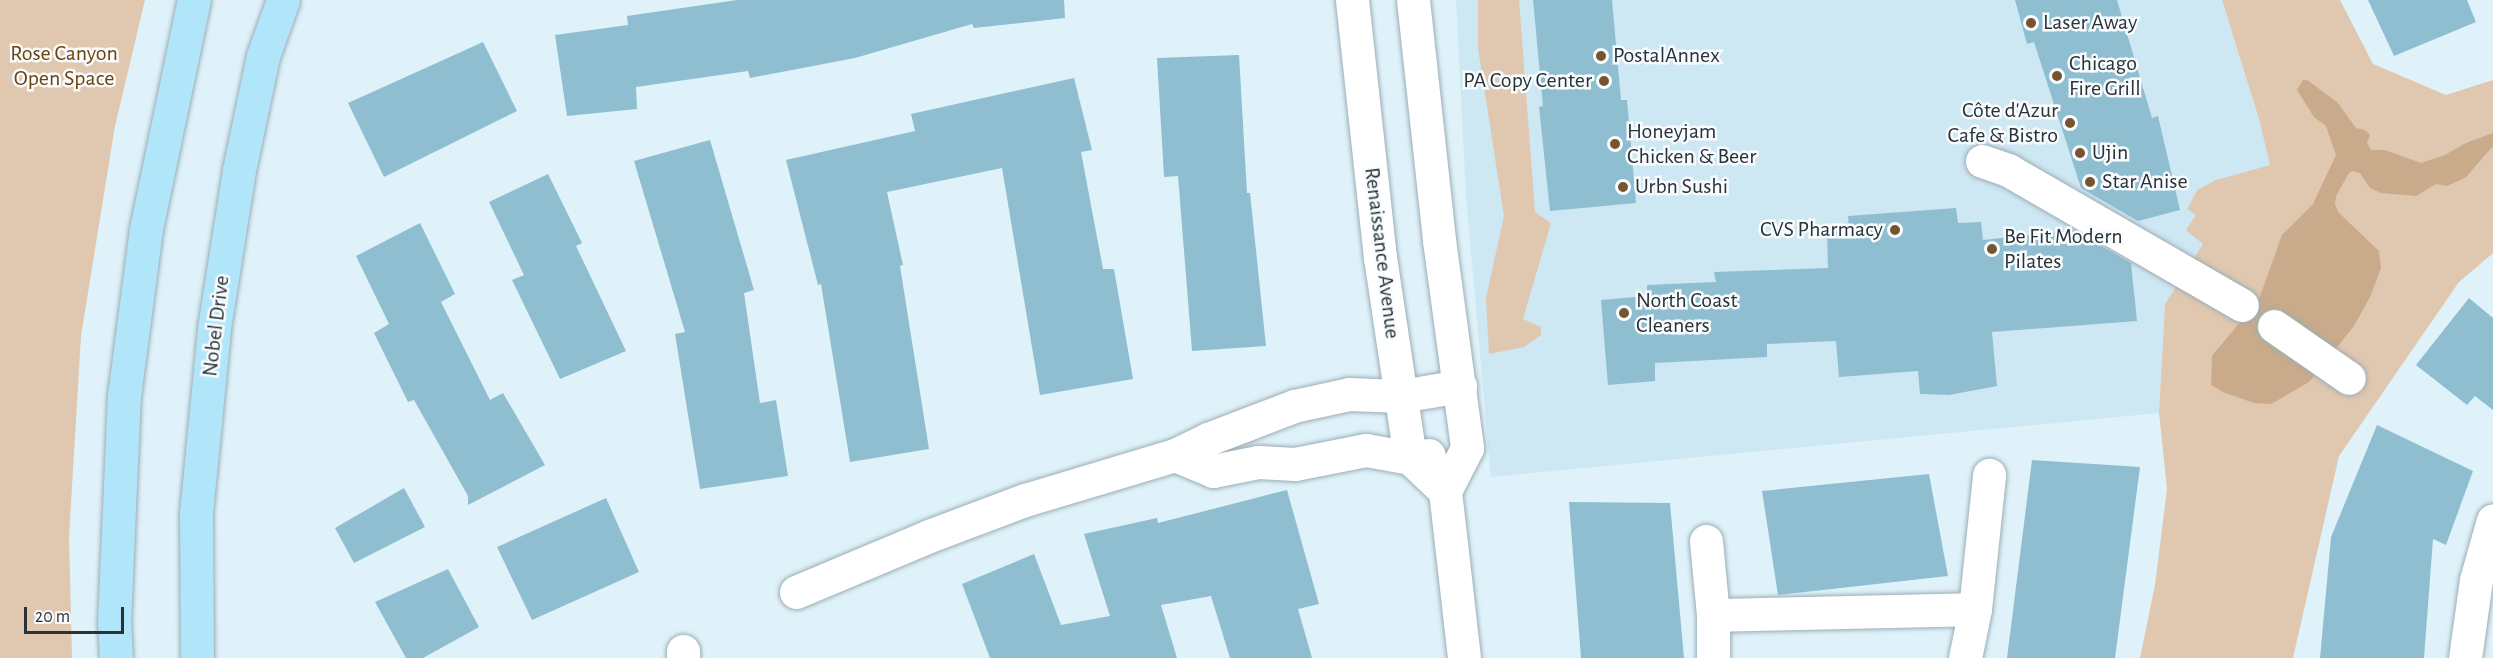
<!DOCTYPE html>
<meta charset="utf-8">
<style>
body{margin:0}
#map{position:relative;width:2493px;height:658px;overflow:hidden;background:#dff2fa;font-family:"Alegreya Sans",sans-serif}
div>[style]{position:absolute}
.built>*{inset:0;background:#cde7f3}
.green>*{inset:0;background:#e0c7af}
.water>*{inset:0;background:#c9aa8a}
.building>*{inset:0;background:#8fbed1}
.roads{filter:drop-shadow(0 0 2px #9cadb5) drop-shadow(0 0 2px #9cadb5)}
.minor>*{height:33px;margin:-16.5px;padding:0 16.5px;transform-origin:16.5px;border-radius:16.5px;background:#fff}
.major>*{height:33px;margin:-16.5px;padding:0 16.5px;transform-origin:16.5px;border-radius:16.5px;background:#b1e5fa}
.dots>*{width:16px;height:16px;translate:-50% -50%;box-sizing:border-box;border:3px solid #f8fcfe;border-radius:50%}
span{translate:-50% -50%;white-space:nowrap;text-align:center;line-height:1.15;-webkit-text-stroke:5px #f8fcfe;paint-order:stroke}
.poi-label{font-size:22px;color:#2b3235}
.left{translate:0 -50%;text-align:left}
.right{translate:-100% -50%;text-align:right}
.park-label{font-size:22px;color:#6c420b}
.street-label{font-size:22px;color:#2b3235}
.scale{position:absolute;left:24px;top:607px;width:100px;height:27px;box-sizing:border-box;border:3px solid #2b3235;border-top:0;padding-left:8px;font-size:18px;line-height:21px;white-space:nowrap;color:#2b3235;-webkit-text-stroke:4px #f8fcfe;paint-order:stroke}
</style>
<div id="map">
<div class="built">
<i style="clip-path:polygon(1456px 0,2222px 0,2259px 119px,2270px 165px,2216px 180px,2197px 190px,2187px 209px,2196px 214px,2203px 244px,2165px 304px,2159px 413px,1491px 477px,1466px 196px)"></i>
</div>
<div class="green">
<i style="clip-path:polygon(0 0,145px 0,115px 126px,81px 336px,69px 537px,72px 658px,0 658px)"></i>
<i style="clip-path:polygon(1478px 0,1519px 0,1535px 212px,1551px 223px,1523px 319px,1541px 327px,1541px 335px,1524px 347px,1489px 354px,1486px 298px,1504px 216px,1478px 48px)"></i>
<i style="clip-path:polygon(2222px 0,2340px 0,2373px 64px,2446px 95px,2493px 80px,2493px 253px,2459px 282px,2339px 456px,2293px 658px,2140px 658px,2155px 585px,2167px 489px,2159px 413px,2165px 304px,2203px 244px,2186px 230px,2196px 215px,2187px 209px,2197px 190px,2216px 180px,2270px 165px,2259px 119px)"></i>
</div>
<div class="water">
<i style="clip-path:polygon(2303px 80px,2307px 80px,2337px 102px,2356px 128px,2365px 130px,2370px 135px,2367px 143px,2371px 150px,2385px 150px,2421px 163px,2445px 155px,2466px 143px,2493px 133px,2493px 146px,2465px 178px,2447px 186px,2436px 184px,2416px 196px,2381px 193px,2370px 188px,2360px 173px,2353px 171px,2349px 173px,2336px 196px,2335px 204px,2338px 212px,2379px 251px,2381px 268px,2371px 295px,2354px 326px,2309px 382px,2271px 404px,2254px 403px,2223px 392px,2211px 385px,2212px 356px,2259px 299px,2282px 235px,2313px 204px,2336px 155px,2326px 126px,2314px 117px,2297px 90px)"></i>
</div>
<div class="building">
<i style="clip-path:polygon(737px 0,1064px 0,1065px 18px,974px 28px,972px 24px,855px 58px,750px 78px,748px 71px,636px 87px,637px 109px,567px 116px,555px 35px,628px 25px,627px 16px)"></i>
<i style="clip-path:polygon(1533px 0,1612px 0,1621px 100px,1627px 100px,1636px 203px,1550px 211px,1539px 107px,1543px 106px)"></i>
<i style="clip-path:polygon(2015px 0,2117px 0,2152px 118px,2158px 116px,2180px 210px,2138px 221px,2081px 188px,2034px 42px,2027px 44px)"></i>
<i style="clip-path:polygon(2368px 0,2467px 0,2476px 22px,2394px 56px)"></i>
<i style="clip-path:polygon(483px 42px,517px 111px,384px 177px,348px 103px)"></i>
<i style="clip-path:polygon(1239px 55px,1247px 193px,1250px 193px,1266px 346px,1192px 351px,1178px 176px,1164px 177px,1157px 58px)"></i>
<i style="clip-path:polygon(1074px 78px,1092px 150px,1081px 152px,1103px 269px,1114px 269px,1133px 379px,1040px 395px,1002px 168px,887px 192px,903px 265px,900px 266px,929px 449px,850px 462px,821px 284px,818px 285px,786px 160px,915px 131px,911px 114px)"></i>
<i style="clip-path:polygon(710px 140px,754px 290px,744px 293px,760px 403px,776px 400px,788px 476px,700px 489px,675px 334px,685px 332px,634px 161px)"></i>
<i style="clip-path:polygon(548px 174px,582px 243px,576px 246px,626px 351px,560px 379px,512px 280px,524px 275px,489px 202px)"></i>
<i style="clip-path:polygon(1956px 208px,1958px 223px,1981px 222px,1983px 240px,2074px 230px,2131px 263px,2137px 321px,1992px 332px,1997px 386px,1949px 395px,1920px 394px,1918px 371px,1839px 377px,1836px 341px,1767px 344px,1767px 357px,1655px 363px,1655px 381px,1608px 385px,1601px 300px,1647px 296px,1647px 285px,1716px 282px,1714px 272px,1828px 268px,1827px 231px,1849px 229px,1848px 216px)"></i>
<i style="clip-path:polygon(420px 223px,455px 294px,441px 302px,490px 400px,503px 393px,545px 465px,468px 505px,468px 496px,414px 400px,408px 402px,374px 333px,389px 324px,356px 256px)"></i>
<i style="clip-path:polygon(2469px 298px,2493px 318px,2493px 410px,2475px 396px,2467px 405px,2416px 365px)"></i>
<i style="clip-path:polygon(2377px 425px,2473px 471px,2446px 545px,2433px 539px,2424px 658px,2320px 658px,2331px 537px)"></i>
<i style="clip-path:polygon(2032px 460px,2140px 467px,2115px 658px,2007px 658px)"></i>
<i style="clip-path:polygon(1929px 474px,1948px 576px,1778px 595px,1762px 491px)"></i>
<i style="clip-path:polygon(404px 488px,425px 527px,354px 563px,335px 528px)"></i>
<i style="clip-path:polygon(1287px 490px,1319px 604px,1298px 609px,1312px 658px,1230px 658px,1211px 596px,1161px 605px,1177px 658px,990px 658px,962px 584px,1034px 554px,1061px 625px,1110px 616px,1084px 534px,1157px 518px,1158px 523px)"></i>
<i style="clip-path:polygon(606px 498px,639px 572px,532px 620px,497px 547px)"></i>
<i style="clip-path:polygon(1569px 502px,1670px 503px,1684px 658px,1581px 658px)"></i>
<i style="clip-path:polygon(448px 569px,479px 627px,423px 658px,406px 658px,375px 602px)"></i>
</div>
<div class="roads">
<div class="minor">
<i style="left:1352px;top:0;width:259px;rotate:83.8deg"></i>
<i style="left:1380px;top:257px;width:203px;rotate:81.5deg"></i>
<i style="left:1410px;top:458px;width:48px;rotate:43.3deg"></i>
<i style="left:1413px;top:0;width:241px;rotate:83.8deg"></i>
<i style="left:1439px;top:240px;width:210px;rotate:82.3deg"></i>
<i style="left:1467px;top:448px;width:48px;rotate:117.1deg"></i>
<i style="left:1445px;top:491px;width:168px;rotate:83.5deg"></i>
<i style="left:1982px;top:161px;width:28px;rotate:19deg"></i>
<i style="left:2008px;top:170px;width:270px;rotate:30deg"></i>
<i style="left:2274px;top:326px;width:91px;rotate:34.7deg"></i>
<i style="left:1175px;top:455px;width:41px;rotate:22.8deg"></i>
<i style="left:1213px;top:471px;width:46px;rotate:-11.3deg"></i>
<i style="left:1258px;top:462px;width:37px;rotate:3deg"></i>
<i style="left:1295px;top:464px;width:72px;rotate:-11.2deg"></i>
<i style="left:1366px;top:450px;width:45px;rotate:10.3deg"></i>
<i style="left:1410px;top:458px;width:19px;rotate:-9deg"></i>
<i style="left:1706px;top:541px;width:74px;rotate:84.6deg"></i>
<i style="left:1713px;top:615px;width:43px;rotate:90deg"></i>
<i style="left:796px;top:592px;width:144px;rotate:-22.8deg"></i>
<i style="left:929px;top:536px;width:103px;rotate:-20.6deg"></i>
<i style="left:1025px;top:500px;width:157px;rotate:-16.7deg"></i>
<i style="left:1175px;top:455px;width:37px;rotate:-26deg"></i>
<i style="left:1208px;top:439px;width:92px;rotate:-21deg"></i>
<i style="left:1294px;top:406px;width:56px;rotate:-12.3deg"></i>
<i style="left:1349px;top:394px;width:52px;rotate:2.2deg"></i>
<i style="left:1401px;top:396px;width:60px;rotate:-9.6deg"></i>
<i style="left:1713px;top:615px;width:262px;rotate:-1.3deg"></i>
<i style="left:683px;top:651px;width:7px;rotate:90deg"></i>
<i style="left:1965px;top:658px;width:50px;rotate:-78.5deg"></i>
<i style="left:1975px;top:609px;width:135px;rotate:-84deg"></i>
<i style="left:2465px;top:658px;width:79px;rotate:-82deg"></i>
<i style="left:2476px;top:580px;width:62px;rotate:-74.2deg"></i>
</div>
<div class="major">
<i style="left:116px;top:658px;width:35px;rotate:-93deg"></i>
<i style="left:114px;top:623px;width:227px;rotate:-87.5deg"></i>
<i style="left:124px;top:396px;width:168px;rotate:-82.5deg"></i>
<i style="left:146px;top:229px;width:234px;rotate:-78.2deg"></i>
<i style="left:197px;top:658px;width:145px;rotate:-90.4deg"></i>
<i style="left:196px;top:513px;width:186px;rotate:-84.4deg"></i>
<i style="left:214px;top:328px;width:160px;rotate:-81deg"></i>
<i style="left:239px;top:170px;width:116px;rotate:-78.1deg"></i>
<i style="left:263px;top:56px;width:59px;rotate:-70.3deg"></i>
</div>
</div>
<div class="dots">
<i style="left:2031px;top:23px;background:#77542d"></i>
<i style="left:1601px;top:56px;background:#77542d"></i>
<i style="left:2057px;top:76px;background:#77542d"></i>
<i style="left:1604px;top:81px;background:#77542d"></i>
<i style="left:2070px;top:123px;background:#77542d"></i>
<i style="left:1615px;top:144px;background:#77542d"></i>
<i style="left:2080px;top:153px;background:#77542d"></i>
<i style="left:2090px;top:182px;background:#77542d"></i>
<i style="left:1623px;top:187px;background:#77542d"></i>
<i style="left:1895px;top:230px;background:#77542d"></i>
<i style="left:1992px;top:249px;background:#77542d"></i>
<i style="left:1624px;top:313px;background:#77542d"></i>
</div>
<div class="poi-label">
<span class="left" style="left:2043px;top:23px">Laser Away</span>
<span class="left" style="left:1613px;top:56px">PostalAnnex</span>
<span class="left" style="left:2069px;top:76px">Chicago<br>Fire Grill</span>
<span class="right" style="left:1592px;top:81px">PA Copy Center</span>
<span class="right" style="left:2058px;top:123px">Côte d'Azur<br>Cafe &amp; Bistro</span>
<span class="left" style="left:1627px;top:144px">Honeyjam<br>Chicken &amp; Beer</span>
<span class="left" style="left:2092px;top:153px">Ujin</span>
<span class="left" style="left:2102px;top:182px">Star Anise</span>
<span class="left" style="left:1635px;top:187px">Urbn Sushi</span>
<span class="right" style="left:1883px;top:230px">CVS Pharmacy</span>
<span class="left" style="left:2004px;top:249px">Be Fit Modern<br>Pilates</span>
<span class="left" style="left:1636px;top:313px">North Coast<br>Cleaners</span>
</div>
<div class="park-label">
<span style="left:64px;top:66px">Rose Canyon<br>Open Space</span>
</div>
<div class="street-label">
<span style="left:1382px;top:253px;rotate:83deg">Renaissance Avenue</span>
<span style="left:216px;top:326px;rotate:-83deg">Nobel Drive</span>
</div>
<div class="scale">20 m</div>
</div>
